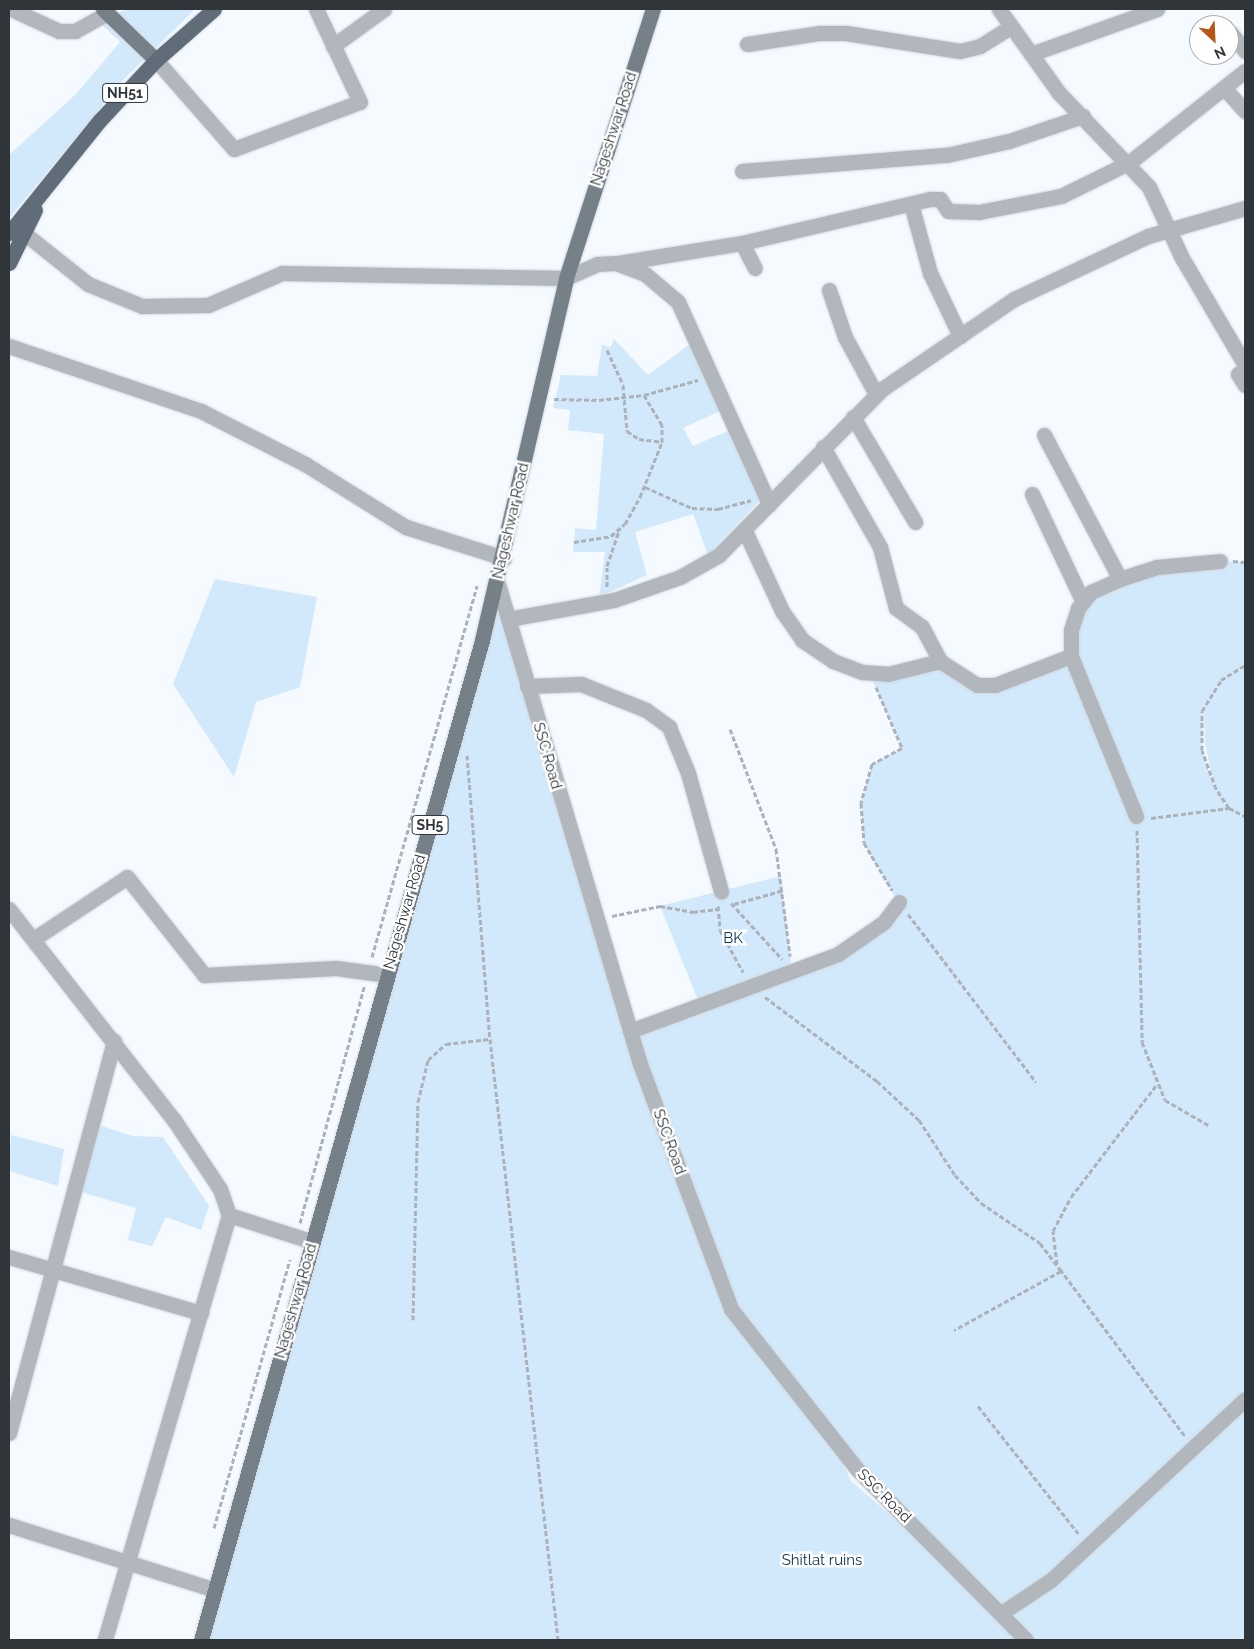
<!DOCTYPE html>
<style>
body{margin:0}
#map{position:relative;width:1254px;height:1649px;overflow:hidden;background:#f4faff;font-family:Raleway,sans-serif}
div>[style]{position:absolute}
.green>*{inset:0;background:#d2e8fb}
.path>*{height:3px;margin-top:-1.5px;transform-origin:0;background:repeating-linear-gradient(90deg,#acb2b7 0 5px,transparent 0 7.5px)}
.roads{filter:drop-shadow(0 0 1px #d1d7dc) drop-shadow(0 0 1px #d1d7dc)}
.minor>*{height:15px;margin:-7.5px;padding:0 7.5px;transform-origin:7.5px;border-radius:7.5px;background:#b1b7bc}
.major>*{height:15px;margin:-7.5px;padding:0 7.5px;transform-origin:7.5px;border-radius:7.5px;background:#768089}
.highway>*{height:15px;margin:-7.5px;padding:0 7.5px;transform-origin:7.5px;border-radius:7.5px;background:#606c77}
span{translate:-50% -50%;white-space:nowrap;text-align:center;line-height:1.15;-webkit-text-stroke:5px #fff;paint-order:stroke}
.shield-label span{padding:1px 4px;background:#fff;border:1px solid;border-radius:4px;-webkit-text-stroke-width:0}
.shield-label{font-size:14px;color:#30353a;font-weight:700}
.street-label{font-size:15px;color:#30353a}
.park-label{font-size:15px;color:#063453}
.frame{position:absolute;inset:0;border:10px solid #30353a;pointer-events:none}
.north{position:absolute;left:1189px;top:15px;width:50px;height:50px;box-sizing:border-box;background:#fff;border:1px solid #acaeb0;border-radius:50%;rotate:155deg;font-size:14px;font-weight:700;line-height:20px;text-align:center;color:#30353a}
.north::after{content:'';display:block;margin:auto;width:18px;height:22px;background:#b75616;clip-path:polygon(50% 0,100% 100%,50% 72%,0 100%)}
</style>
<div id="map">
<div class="green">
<i style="clip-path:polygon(129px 9px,195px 9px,125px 78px,9px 218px,9px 155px,76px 94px,120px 42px,96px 19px)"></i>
<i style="clip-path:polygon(614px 339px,648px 375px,693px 342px,720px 411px,683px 428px,693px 446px,728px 431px,763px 497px,708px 555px,693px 514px,635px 532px,647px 575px,599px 597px,605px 552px,573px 552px,575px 528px,596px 530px,604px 434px,568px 430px,570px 410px,553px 408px,561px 375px,597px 376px,602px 345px,611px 347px)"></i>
<i style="clip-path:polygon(evenodd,1220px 561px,1245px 562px,1245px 1640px,201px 1640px,497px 581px,630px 1030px,700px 1005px,660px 906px,781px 876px,792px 971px,838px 954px,898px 902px,864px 843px,861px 803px,872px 764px,902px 748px,869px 673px,940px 661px,977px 685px,1071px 656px,1078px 608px,1118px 576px,1220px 561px,1204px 708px,1205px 745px,1215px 787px,1202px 750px,1204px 708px,1220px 561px,831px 1438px,994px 1605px,851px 1481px,831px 1438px)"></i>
<i style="clip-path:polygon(215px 579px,317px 597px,300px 687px,256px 702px,234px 777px,173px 684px)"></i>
<i style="clip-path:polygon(96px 1124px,132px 1136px,163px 1137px,209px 1206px,201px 1230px,166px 1217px,152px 1246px,128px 1240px,136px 1208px,77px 1191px)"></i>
<i style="clip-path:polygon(11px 1135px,64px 1149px,58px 1186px,9px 1171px)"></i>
</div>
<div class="path">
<i style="left:607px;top:350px;width:38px;rotate:65deg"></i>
<i style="left:623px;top:385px;width:46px;rotate:85deg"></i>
<i style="left:627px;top:431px;width:14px;rotate:34deg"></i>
<i style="left:639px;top:439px;width:23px;rotate:7deg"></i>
<i style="left:554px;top:399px;width:45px;rotate:1.3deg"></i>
<i style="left:599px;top:400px;width:45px;rotate:-6.3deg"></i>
<i style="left:644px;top:395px;width:56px;rotate:-15.5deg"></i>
<i style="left:645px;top:487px;width:51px;rotate:24.1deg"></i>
<i style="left:692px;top:508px;width:26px;rotate:2deg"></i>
<i style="left:718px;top:509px;width:34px;rotate:-15deg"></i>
<i style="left:574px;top:542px;width:37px;rotate:-9deg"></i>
<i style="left:611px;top:536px;width:18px;rotate:-41deg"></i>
<i style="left:625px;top:524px;width:31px;rotate:-61deg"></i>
<i style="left:640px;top:497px;width:59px;rotate:-68.2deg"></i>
<i style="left:662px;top:442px;width:17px;rotate:-90deg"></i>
<i style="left:662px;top:425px;width:35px;rotate:-121deg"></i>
<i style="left:1233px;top:561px;width:12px;rotate:5deg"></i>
<i style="left:607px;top:587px;width:21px;rotate:-90deg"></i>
<i style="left:607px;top:566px;width:40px;rotate:-71.1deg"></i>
<i style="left:876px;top:687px;width:66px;rotate:66.9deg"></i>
<i style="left:902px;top:748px;width:34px;rotate:152deg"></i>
<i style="left:872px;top:764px;width:41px;rotate:105.8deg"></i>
<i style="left:861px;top:803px;width:40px;rotate:85.7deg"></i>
<i style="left:864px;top:843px;width:55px;rotate:59.2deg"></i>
<i style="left:730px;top:729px;width:129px;rotate:69deg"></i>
<i style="left:776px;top:849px;width:108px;rotate:82.5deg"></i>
<i style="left:467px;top:755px;width:285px;rotate:85.4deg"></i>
<i style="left:1229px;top:808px;width:18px;rotate:27deg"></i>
<i style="left:1151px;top:818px;width:79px;rotate:-7.3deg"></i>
<i style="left:1229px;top:808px;width:23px;rotate:-124deg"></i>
<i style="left:1216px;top:789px;width:41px;rotate:-109.7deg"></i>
<i style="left:1202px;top:750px;width:39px;rotate:-90deg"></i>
<i style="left:1202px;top:711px;width:36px;rotate:-58deg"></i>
<i style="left:1221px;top:680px;width:28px;rotate:-32deg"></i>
<i style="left:1137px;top:830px;width:212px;rotate:88.6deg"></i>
<i style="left:1142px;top:1042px;width:62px;rotate:68.4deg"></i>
<i style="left:1165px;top:1100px;width:52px;rotate:30deg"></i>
<i style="left:731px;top:903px;width:76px;rotate:47.7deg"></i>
<i style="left:734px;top:904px;width:52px;rotate:-15.6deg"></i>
<i style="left:718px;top:906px;width:24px;rotate:85deg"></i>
<i style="left:720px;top:930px;width:48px;rotate:61.3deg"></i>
<i style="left:908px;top:914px;width:211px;rotate:52.7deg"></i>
<i style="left:612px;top:916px;width:49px;rotate:-11.8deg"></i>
<i style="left:660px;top:906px;width:34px;rotate:10deg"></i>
<i style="left:693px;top:912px;width:25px;rotate:-7deg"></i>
<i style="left:372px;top:957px;width:386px;rotate:-74.2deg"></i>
<i style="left:765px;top:997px;width:140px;rotate:36.9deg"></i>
<i style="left:877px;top:1081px;width:57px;rotate:42.9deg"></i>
<i style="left:919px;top:1120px;width:66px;rotate:56.8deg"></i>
<i style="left:955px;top:1175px;width:38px;rotate:47deg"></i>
<i style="left:981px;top:1203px;width:71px;rotate:34.1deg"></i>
<i style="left:1040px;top:1243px;width:35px;rotate:53deg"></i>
<i style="left:1061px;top:1271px;width:122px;rotate:151.1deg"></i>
<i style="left:300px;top:1223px;width:245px;rotate:-74.8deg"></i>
<i style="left:1057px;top:1264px;width:33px;rotate:-97deg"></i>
<i style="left:1053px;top:1231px;width:38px;rotate:-62deg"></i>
<i style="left:1071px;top:1197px;width:142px;rotate:-52.7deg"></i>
<i style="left:1060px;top:1269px;width:209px;rotate:53.2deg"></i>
<i style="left:413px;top:1320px;width:218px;rotate:-88.7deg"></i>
<i style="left:418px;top:1102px;width:43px;rotate:-76.6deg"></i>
<i style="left:428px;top:1060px;width:24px;rotate:-42deg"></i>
<i style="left:446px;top:1044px;width:44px;rotate:-6.5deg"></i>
<i style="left:490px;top:1039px;width:605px;rotate:83.54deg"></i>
<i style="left:978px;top:1406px;width:162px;rotate:51.8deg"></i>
<i style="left:214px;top:1528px;width:279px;rotate:-74.2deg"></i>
</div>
<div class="roads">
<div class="minor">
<i style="left:11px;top:9px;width:53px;rotate:24.6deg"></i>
<i style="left:59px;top:31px;width:16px"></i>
<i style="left:75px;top:31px;width:35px;rotate:-29deg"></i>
<i style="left:999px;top:9px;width:103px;rotate:54.5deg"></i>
<i style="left:1059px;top:93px;width:130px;rotate:46.2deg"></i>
<i style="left:1149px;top:187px;width:78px;rotate:65.1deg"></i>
<i style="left:1182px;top:258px;width:124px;rotate:59.5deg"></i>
<i style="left:1231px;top:33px;width:23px;rotate:52deg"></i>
<i style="left:747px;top:44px;width:74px;rotate:-8.6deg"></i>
<i style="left:820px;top:33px;width:26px"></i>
<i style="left:846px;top:33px;width:115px;rotate:9deg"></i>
<i style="left:960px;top:51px;width:21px;rotate:-14deg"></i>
<i style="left:980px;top:46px;width:36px;rotate:-32deg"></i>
<i style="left:333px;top:46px;width:63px;rotate:-36deg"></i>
<i style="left:1031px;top:54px;width:134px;rotate:-19.7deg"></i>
<i style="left:156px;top:60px;width:118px;rotate:48.8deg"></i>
<i style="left:234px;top:149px;width:134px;rotate:-20.5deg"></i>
<i style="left:360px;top:102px;width:103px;rotate:-115.3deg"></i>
<i style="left:1225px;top:89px;width:30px;rotate:48deg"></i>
<i style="left:742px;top:171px;width:206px;rotate:-4.5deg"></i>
<i style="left:947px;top:155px;width:64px;rotate:-12.7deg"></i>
<i style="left:1009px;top:141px;width:78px;rotate:-18.7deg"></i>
<i style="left:911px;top:204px;width:72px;rotate:74.6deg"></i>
<i style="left:930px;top:273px;width:70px;rotate:64.5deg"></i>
<i style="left:24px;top:233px;width:82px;rotate:38.6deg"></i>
<i style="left:88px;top:284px;width:58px;rotate:22.2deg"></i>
<i style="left:142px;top:306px;width:66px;rotate:-0.9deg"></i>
<i style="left:208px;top:305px;width:81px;rotate:-23.4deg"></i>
<i style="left:282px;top:273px;width:284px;rotate:1deg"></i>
<i style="left:566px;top:278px;width:34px;rotate:-24deg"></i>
<i style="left:597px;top:264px;width:19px;rotate:-3deg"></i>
<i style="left:616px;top:263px;width:31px;rotate:21deg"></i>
<i style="left:645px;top:274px;width:43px;rotate:40.3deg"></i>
<i style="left:678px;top:302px;width:222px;rotate:65.7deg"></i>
<i style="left:742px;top:243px;width:193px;rotate:-13.2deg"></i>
<i style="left:930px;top:199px;width:10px"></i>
<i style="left:940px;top:199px;width:14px;rotate:56deg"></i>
<i style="left:948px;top:211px;width:31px;rotate:2deg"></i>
<i style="left:979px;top:212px;width:84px;rotate:-11deg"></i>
<i style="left:1061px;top:196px;width:77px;rotate:-26.2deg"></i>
<i style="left:1130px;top:162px;width:147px;rotate:-38.4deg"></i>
<i style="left:618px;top:263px;width:126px;rotate:-9.2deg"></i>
<i style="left:742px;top:243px;width:28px;rotate:63deg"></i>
<i style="left:829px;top:290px;width:50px;rotate:71.2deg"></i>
<i style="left:845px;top:337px;width:65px;rotate:61.5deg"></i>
<i style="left:9px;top:346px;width:203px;rotate:18.7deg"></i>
<i style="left:201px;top:411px;width:117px;rotate:27deg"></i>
<i style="left:305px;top:464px;width:119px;rotate:32deg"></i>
<i style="left:406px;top:527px;width:103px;rotate:17.6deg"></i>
<i style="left:1245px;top:370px;width:8px;rotate:150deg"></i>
<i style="left:1238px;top:374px;width:13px;rotate:58deg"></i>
<i style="left:853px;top:417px;width:122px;rotate:59.4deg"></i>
<i style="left:1044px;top:435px;width:163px;rotate:62.2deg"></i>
<i style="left:823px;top:447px;width:115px;rotate:60.3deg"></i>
<i style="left:880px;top:547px;width:63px;rotate:75.3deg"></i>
<i style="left:896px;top:608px;width:32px;rotate:36deg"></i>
<i style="left:922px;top:627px;width:38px;rotate:62deg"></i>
<i style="left:1032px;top:494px;width:119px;rotate:64.7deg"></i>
<i style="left:744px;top:529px;width:90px;rotate:65.1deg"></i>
<i style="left:782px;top:611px;width:35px;rotate:55deg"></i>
<i style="left:802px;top:640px;width:37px;rotate:34deg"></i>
<i style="left:833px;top:661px;width:31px;rotate:21deg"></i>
<i style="left:862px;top:672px;width:26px;rotate:4deg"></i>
<i style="left:888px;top:674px;width:54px;rotate:-14deg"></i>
<i style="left:940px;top:661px;width:44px;rotate:33deg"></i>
<i style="left:977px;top:685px;width:18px"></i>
<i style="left:995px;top:685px;width:81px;rotate:-20.9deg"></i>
<i style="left:497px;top:581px;width:504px;rotate:73.51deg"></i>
<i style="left:640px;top:1064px;width:261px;rotate:69.6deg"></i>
<i style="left:731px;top:1309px;width:204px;rotate:51.8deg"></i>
<i style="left:857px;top:1469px;width:240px;rotate:45.3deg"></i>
<i style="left:508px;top:619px;width:108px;rotate:-10.2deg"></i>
<i style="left:614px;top:600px;width:70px;rotate:-19.2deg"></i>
<i style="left:680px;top:577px;width:45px;rotate:-29.4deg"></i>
<i style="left:719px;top:555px;width:233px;rotate:-45.5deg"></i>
<i style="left:882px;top:389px;width:160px;rotate:-34.3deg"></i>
<i style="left:1014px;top:299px;width:148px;rotate:-25.2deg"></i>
<i style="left:1148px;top:236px;width:101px;rotate:-16.1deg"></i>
<i style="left:527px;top:686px;width:54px;rotate:-2.1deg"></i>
<i style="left:581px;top:684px;width:70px;rotate:21.8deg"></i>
<i style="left:646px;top:710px;width:29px;rotate:36deg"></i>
<i style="left:669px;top:727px;width:50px;rotate:67.6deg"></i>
<i style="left:688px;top:773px;width:123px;rotate:74.4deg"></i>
<i style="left:1136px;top:816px;width:173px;rotate:-112.1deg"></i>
<i style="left:1071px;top:656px;width:26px;rotate:-90deg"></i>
<i style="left:1071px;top:630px;width:23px;rotate:-72deg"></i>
<i style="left:1078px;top:608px;width:21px;rotate:-51deg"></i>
<i style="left:1091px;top:592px;width:32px;rotate:-24deg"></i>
<i style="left:1120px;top:579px;width:39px;rotate:-18deg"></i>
<i style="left:1157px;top:567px;width:63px;rotate:-5.4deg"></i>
<i style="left:9px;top:909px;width:268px;rotate:52deg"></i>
<i style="left:174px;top:1120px;width:83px;rotate:56.3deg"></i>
<i style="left:220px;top:1189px;width:28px;rotate:71deg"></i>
<i style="left:229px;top:1215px;width:443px;rotate:106.3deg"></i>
<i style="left:35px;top:938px;width:110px;rotate:-33.5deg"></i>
<i style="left:127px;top:877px;width:125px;rotate:51.8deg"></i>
<i style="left:204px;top:975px;width:132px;rotate:-3deg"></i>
<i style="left:336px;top:968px;width:52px;rotate:7.7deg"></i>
<i style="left:630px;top:1031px;width:222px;rotate:-20.3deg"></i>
<i style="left:838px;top:954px;width:56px;rotate:-34.8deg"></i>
<i style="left:884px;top:922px;width:25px;rotate:-53deg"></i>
<i style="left:229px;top:1215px;width:88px;rotate:17.8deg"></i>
<i style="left:9px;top:1257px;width:200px;rotate:16.3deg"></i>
<i style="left:9px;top:1433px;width:406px;rotate:-75deg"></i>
<i style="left:9px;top:1525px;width:216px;rotate:17.5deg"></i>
<i style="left:1003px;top:1612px;width:58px;rotate:-33.7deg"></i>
<i style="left:1051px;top:1580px;width:265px;rotate:-43deg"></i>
</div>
<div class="major">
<i style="left:103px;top:9px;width:74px;rotate:43.9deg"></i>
<i style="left:201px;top:1640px;width:1039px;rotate:-74.3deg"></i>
<i style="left:482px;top:640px;width:372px;rotate:-76.9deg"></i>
<i style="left:566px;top:278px;width:283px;rotate:-72.1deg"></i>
</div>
<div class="highway">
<i style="left:9px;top:233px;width:145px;rotate:-51.2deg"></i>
<i style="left:100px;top:120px;width:82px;rotate:-47deg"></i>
<i style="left:156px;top:60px;width:77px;rotate:-41.3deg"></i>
<i style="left:9px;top:263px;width:59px;rotate:-63.9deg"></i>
</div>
</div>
<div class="shield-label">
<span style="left:125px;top:93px">NH51</span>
<span style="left:430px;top:825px">SH5</span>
</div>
<div class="street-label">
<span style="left:614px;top:129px;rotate:-72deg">Nageshwar Road</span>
<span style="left:511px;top:521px;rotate:-77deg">Nageshwar Road</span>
<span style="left:547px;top:756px;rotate:74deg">SSC Road</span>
<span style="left:405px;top:912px;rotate:-74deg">Nageshwar Road</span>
<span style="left:669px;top:1142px;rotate:70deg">SSC Road</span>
<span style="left:296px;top:1301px;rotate:-74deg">Nageshwar Road</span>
<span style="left:884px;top:1496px;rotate:45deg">SSC Road</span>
</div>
<div class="park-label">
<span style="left:733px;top:939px">BK</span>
<span style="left:822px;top:1561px">Shitlat ruins</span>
</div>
<div class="frame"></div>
<div class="north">N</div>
</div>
